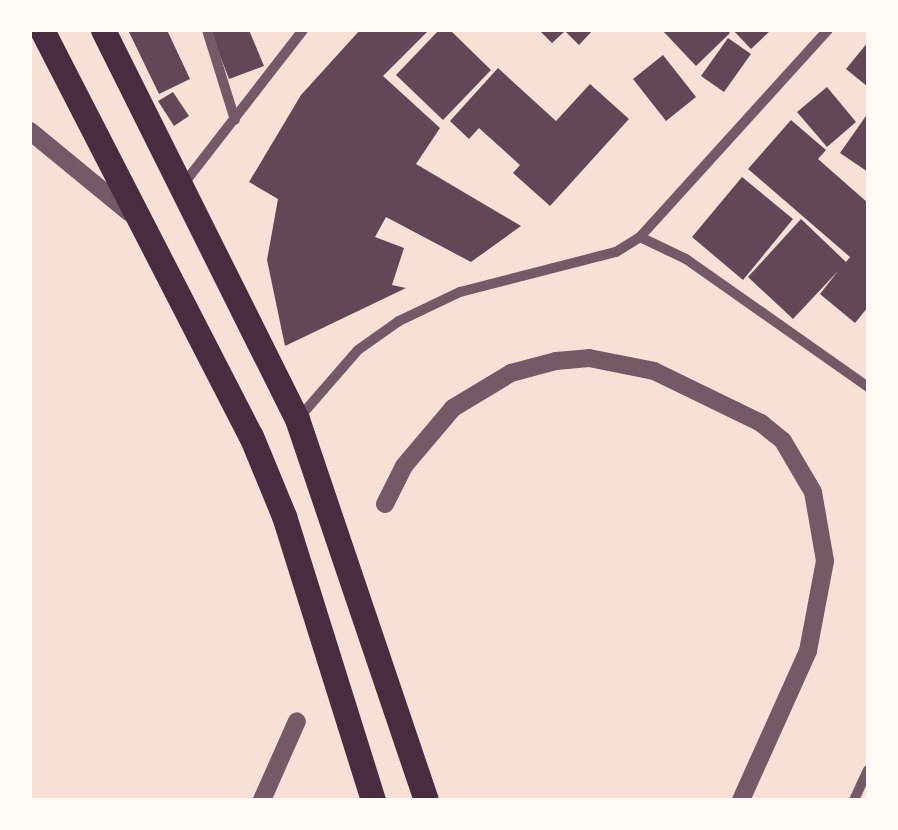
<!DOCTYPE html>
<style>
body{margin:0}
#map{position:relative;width:898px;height:830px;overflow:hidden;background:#f7e1d7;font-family:"DejaVu Sans",sans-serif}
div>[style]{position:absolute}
.building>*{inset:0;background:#644757}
.minor>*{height:10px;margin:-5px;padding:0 5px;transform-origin:5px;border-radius:5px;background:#755966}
.tertiary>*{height:18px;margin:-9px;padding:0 9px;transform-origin:9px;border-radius:9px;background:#755966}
.primary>*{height:25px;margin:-12.5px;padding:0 12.5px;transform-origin:12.5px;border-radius:12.5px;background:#4a2c40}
span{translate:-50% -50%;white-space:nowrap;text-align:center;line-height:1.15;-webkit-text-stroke:8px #fffaf5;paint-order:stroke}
.frame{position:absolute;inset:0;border:32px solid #fffaf5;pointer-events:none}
</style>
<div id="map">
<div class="building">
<i style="clip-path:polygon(128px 30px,167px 30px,190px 79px,159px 94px)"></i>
<i style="clip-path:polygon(210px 30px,249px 30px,264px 66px,229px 79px)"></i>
<i style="clip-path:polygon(360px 30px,429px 30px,383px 76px,440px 128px,416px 164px,521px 226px,471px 262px,386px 217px,375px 237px,404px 248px,392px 285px,406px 288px,285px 346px,267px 260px,278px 199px,249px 182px,301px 95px)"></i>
<i style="clip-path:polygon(439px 30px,450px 30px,491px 70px,443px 120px,396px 75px)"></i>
<i style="clip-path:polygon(539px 30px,593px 30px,579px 45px,565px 31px,552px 43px)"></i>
<i style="clip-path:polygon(662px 30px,727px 30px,730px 33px,696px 66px)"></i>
<i style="clip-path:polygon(733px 30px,771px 30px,751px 49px)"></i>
<i style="clip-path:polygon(728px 38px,751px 54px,724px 92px,701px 76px)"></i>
<i style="clip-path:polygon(868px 42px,868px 87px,846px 69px)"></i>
<i style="clip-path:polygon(663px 55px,696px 97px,666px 121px,633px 79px)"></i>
<i style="clip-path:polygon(498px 68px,556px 121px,590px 84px,629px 119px,550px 206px,513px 173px,520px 165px,479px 128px,469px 139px,450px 121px)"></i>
<i style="clip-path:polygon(827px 87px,856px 122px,827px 147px,797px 112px)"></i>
<i style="clip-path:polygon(173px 92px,189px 116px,174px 126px,158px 101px)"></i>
<i style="clip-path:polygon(868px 113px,868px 172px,840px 153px)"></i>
<i style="clip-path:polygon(791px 120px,826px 150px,818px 159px,868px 203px,868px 307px,855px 323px,820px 294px,838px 271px,793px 319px,748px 277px,801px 219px,846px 262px,850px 257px,748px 169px)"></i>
<i style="clip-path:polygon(742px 177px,793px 219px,743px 280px,692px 237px)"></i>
</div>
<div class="minor">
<i style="left:207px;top:30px;width:94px;rotate:72.7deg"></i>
<i style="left:182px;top:186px;width:197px;rotate:-52.2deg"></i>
<i style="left:640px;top:237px;width:51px;rotate:25.6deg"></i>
<i style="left:686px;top:259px;width:223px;rotate:35.1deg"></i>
<i style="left:298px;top:419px;width:91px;rotate:-49deg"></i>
<i style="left:358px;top:350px;width:50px;rotate:-35.3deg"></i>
<i style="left:399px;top:321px;width:68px;rotate:-25.4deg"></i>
<i style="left:460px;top:292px;width:161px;rotate:-14.4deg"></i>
<i style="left:616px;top:252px;width:28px;rotate:-32deg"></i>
<i style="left:640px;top:237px;width:280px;rotate:-47.8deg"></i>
<i style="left:854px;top:800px;width:33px;rotate:-65deg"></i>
</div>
<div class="tertiary">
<i style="left:30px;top:131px;width:129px;rotate:39.4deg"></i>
<i style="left:385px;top:504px;width:42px;rotate:-63.4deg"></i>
<i style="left:404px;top:466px;width:76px;rotate:-49.8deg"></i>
<i style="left:453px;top:408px;width:68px;rotate:-31.1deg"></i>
<i style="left:511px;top:373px;width:47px;rotate:-14.9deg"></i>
<i style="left:556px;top:361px;width:33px;rotate:-5deg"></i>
<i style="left:589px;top:358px;width:66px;rotate:11.3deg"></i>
<i style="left:654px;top:371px;width:119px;rotate:25.9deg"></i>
<i style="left:761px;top:423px;width:28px;rotate:39deg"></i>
<i style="left:783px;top:441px;width:59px;rotate:59.5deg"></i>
<i style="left:813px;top:492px;width:70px;rotate:80.1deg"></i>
<i style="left:825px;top:561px;width:92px;rotate:100.7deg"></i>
<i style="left:808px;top:651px;width:163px;rotate:114.2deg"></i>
<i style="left:262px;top:800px;width:86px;rotate:-66.1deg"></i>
</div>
<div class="primary">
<i style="left:42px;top:30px;width:457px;rotate:62.8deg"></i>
<i style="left:251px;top:436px;width:87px;rotate:67.6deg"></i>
<i style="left:284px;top:516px;width:298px;rotate:72.6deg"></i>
<i style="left:103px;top:30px;width:435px;rotate:63.5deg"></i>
<i style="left:297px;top:419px;width:402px;rotate:71.3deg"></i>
</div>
<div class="frame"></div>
</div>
